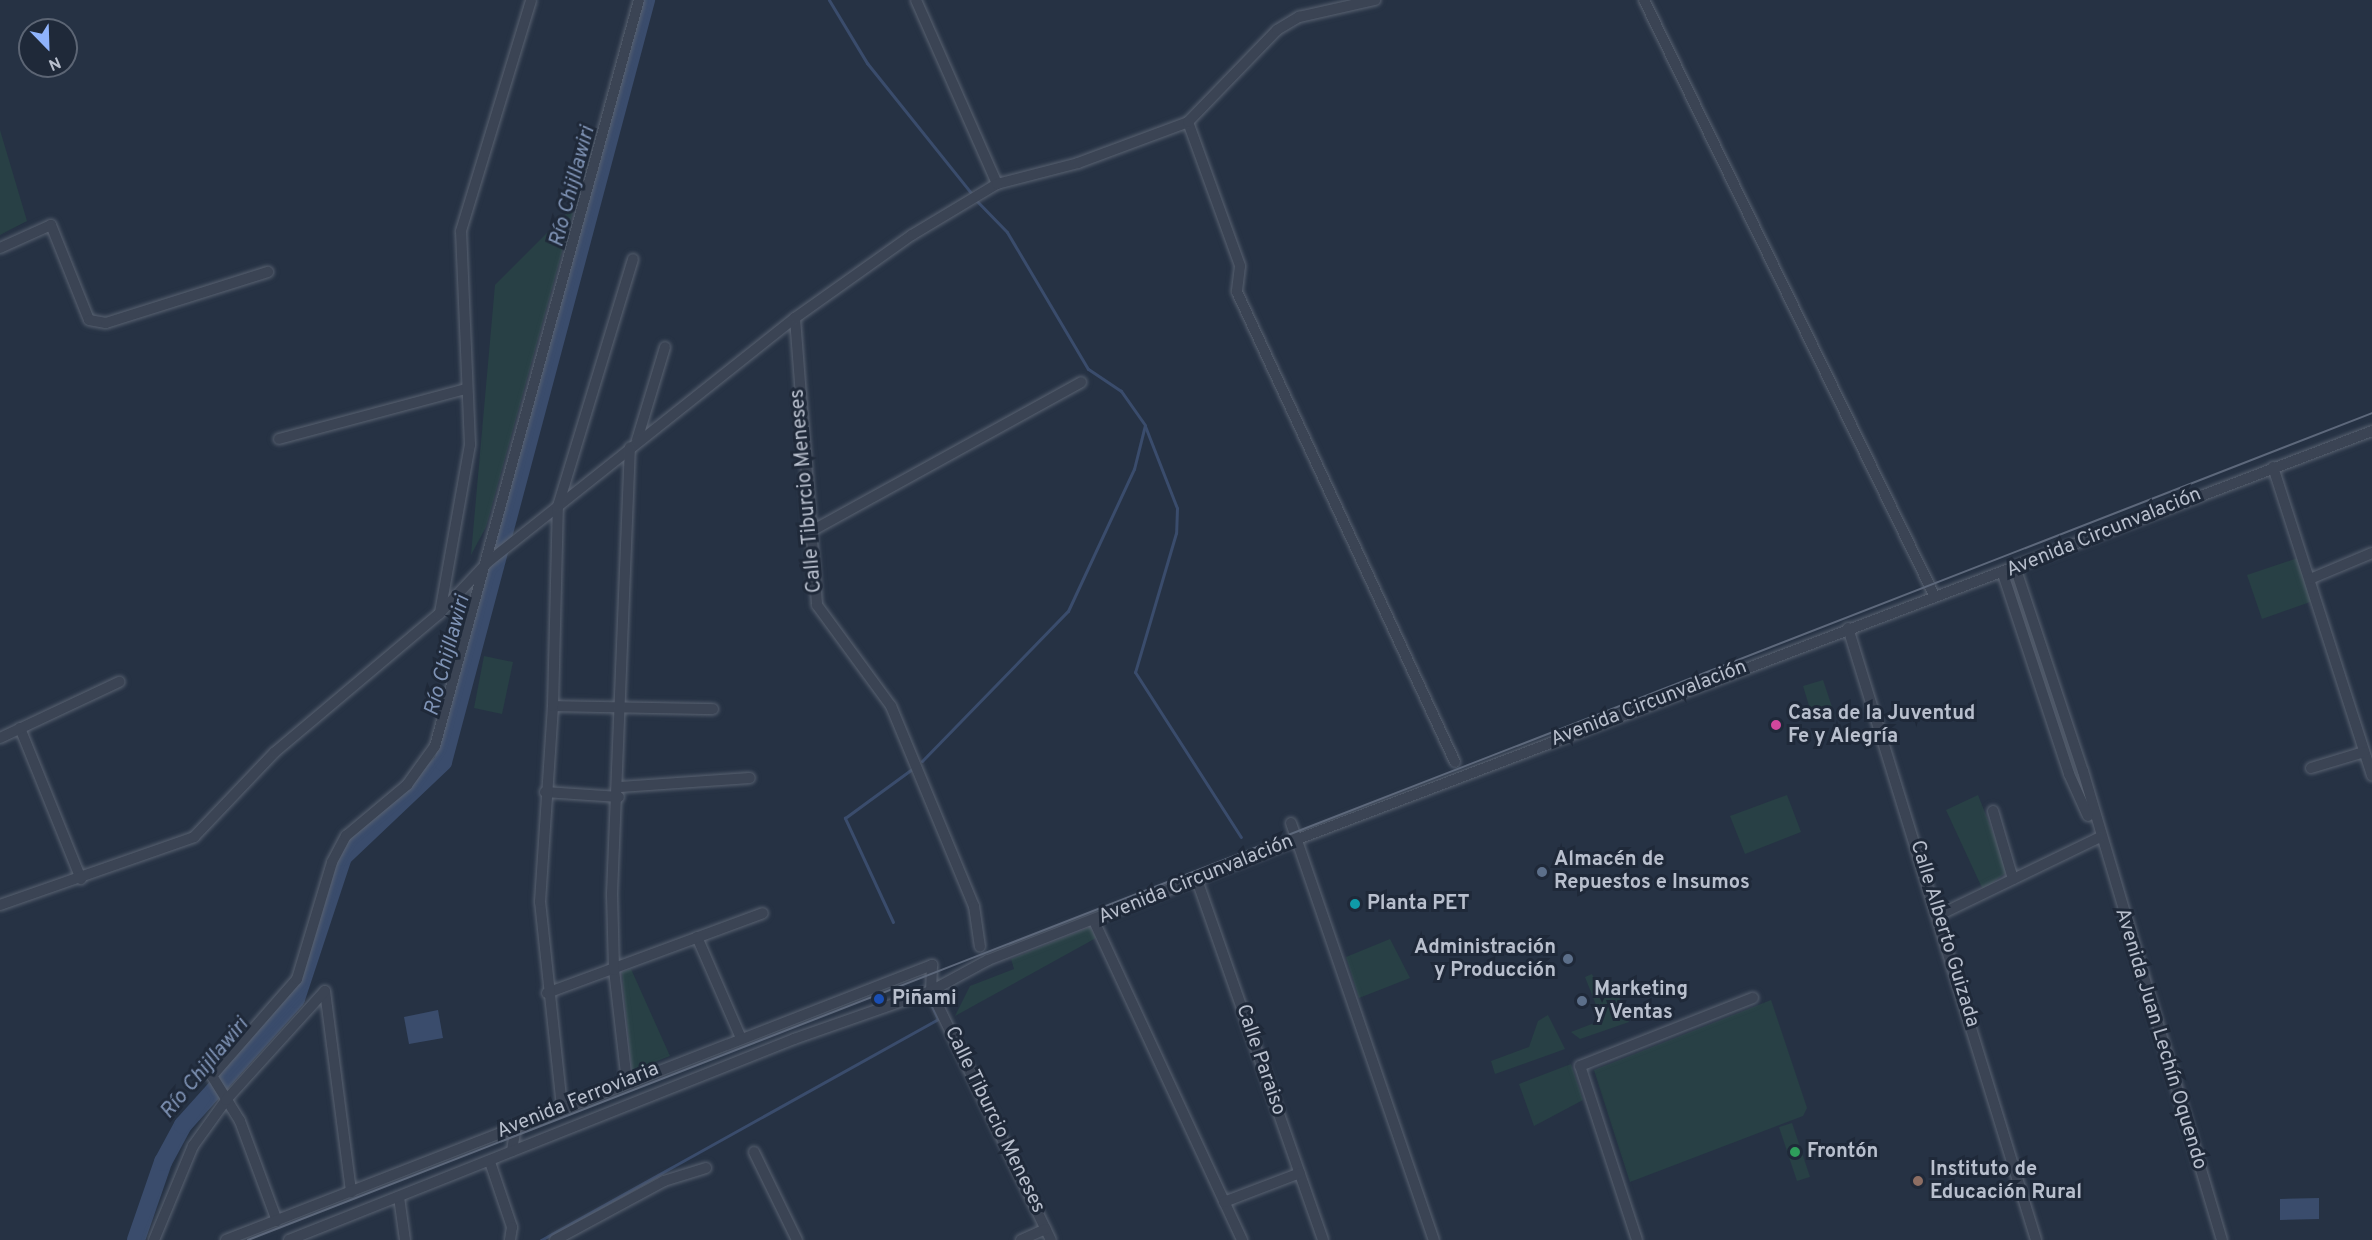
<!DOCTYPE html>
<meta charset="utf-8">
<style>
body{margin:0}
#map{position:relative;width:2372px;height:1240px;overflow:hidden;background:#263244;font-family:Overpass,sans-serif}
div>[style]{position:absolute}
.green>*{inset:0;background:#284045}
.water>*{inset:0;background:#3a4c6c}
.stream>*{height:3px;margin:-1.5px;padding:0 1.5px;transform-origin:1.5px;border-radius:1.5px;background:#3a4c6c}
.river>*{height:18px;margin:-9px;padding:0 9px;transform-origin:9px;border-radius:9px;background:#3a4c6c}
.roads{filter:drop-shadow(0 0 2px #596271) drop-shadow(0 0 2px #596271)}
.minor>*{height:10px;margin:-5px;padding:0 5px;transform-origin:5px;border-radius:5px;background:#3b4454}
.tram>*{height:1.5px;margin:-0.75px;padding:0 0.75px;transform-origin:0.75px;border-radius:0.75px;background:#5d687b}
.dots>*{width:16px;height:16px;translate:-50% -50%;box-sizing:border-box;border:3px solid #1f2939;border-radius:50%}
span{translate:-50% -50%;white-space:nowrap;text-align:center;line-height:1.15;-webkit-text-stroke:6px #1f2939;paint-order:stroke}
.street-label{font-size:20px;color:#b8bfcd}
.poi-label{font-size:20px;color:#b8bfcd;font-weight:700}
.left{translate:0 -50%;text-align:left}
.right{translate:-100% -50%;text-align:right}
.water-label{font-size:21px;color:#7f93b5;font-style:italic}
.north{position:absolute;left:18px;top:18px;width:60px;height:60px;box-sizing:border-box;background:#1f2939;border:2px solid #5c6574;border-radius:50%;rotate:157deg;font-size:16px;font-weight:700;line-height:24px;text-align:center;color:#b8bfcd}
.north::after{content:'';display:block;margin:auto;width:21px;height:27px;background:#8fb3fc;clip-path:polygon(50% 0,100% 100%,50% 72%,0 100%)}
</style>
<div id="map">
<div class="green">
<i style="clip-path:polygon(0 130px,27px 221px,0 235px)"></i>
<i style="clip-path:polygon(575px 205px,486px 527px,471px 555px,495px 285px)"></i>
<i style="clip-path:polygon(2298px 558px,2313px 601px,2262px 619px,2247px 575px)"></i>
<i style="clip-path:polygon(484px 656px,513px 662px,502px 714px,474px 708px)"></i>
<i style="clip-path:polygon(1823px 680px,1835px 716px,1814px 722px,1803px 686px)"></i>
<i style="clip-path:polygon(1787px 795px,1801px 832px,1745px 854px,1730px 816px)"></i>
<i style="clip-path:polygon(1978px 795px,2008px 871px,1983px 890px,1946px 810px)"></i>
<i style="clip-path:polygon(1090px 927px,1096px 938px,955px 1016px,970px 986px,1014px 969px,1011px 959px)"></i>
<i style="clip-path:polygon(1390px 939px,1410px 978px,1359px 998px,1346px 957px)"></i>
<i style="clip-path:polygon(631px 969px,670px 1056px,632px 1071px,622px 972px)"></i>
<i style="clip-path:polygon(1592px 974px,1598px 986px,1612px 980px,1629px 1022px,1580px 1039px,1571px 1032px,1602px 1020px,1585px 977px)"></i>
<i style="clip-path:polygon(1771px 1000px,1807px 1108px,1803px 1116px,1630px 1182px,1594px 1070px)"></i>
<i style="clip-path:polygon(1548px 1015px,1565px 1049px,1495px 1074px,1491px 1061px,1529px 1047px,1538px 1021px)"></i>
<i style="clip-path:polygon(1571px 1064px,1583px 1100px,1534px 1126px,1519px 1084px)"></i>
<i style="clip-path:polygon(1792px 1123px,1810px 1177px,1797px 1181px,1779px 1127px)"></i>
</div>
<div class="water">
<i style="clip-path:polygon(438px 1010px,443px 1038px,409px 1044px,404px 1017px)"></i>
<i style="clip-path:polygon(2319px 1198px,2319px 1219px,2280px 1220px,2280px 1199px)"></i>
</div>
<div class="stream">
<i style="left:829px;top:0;width:74px;rotate:58.9deg"></i>
<i style="left:867px;top:63px;width:168px;rotate:51.3deg"></i>
<i style="left:1145px;top:426px;width:88px;rotate:68.7deg"></i>
<i style="left:1177px;top:508px;width:25px;rotate:92deg"></i>
<i style="left:1176px;top:533px;width:145px;rotate:106.4deg"></i>
<i style="left:1135px;top:672px;width:196px;rotate:57.3deg"></i>
<i style="left:922px;top:761px;width:209px;rotate:-45.8deg"></i>
<i style="left:1068px;top:611px;width:157px;rotate:-65.1deg"></i>
<i style="left:1134px;top:469px;width:45px;rotate:-76deg"></i>
<i style="left:1145px;top:425px;width:42px;rotate:-125.2deg"></i>
<i style="left:1121px;top:391px;width:40px;rotate:-146deg"></i>
<i style="left:1088px;top:369px;width:159px;rotate:-120.6deg"></i>
<i style="left:1007px;top:232px;width:45px;rotate:-134.1deg"></i>
<i style="left:893px;top:922px;width:115px;rotate:-114.8deg"></i>
<i style="left:845px;top:818px;width:83px;rotate:-36.2deg"></i>
<i style="left:541px;top:1240px;width:454px;rotate:-29.1deg"></i>
<i style="left:938px;top:1019px;width:19px;rotate:-115deg"></i>
</div>
<div class="river">
<i style="left:136px;top:1240px;width:83px;rotate:-70.9deg"></i>
<i style="left:163px;top:1162px;width:42px;rotate:-61.6deg"></i>
<i style="left:183px;top:1125px;width:169px;rotate:-48.1deg"></i>
<i style="left:296px;top:999px;width:150px;rotate:-71.7deg"></i>
<i style="left:343px;top:857px;width:138px;rotate:-43.5deg"></i>
<i style="left:443px;top:762px;width:789px;rotate:-75.08deg"></i>
</div>
<div class="roads">
<div class="minor">
<i style="left:916px;top:0;width:201px;rotate:66.2deg"></i>
<i style="left:1644px;top:0;width:664px;rotate:64.01deg"></i>
<i style="left:1188px;top:122px;width:153px;rotate:70.1deg"></i>
<i style="left:1240px;top:266px;width:26px;rotate:97deg"></i>
<i style="left:1237px;top:292px;width:518px;rotate:65.12deg"></i>
<i style="left:0;top:248px;width:56px;rotate:-24.3deg"></i>
<i style="left:51px;top:225px;width:102px;rotate:68.2deg"></i>
<i style="left:89px;top:320px;width:17px;rotate:10deg"></i>
<i style="left:106px;top:323px;width:170px;rotate:-17.5deg"></i>
<i style="left:795px;top:318px;width:288px;rotate:85.6deg"></i>
<i style="left:817px;top:605px;width:125px;rotate:53.8deg"></i>
<i style="left:891px;top:706px;width:217px;rotate:67.5deg"></i>
<i style="left:974px;top:906px;width:41px;rotate:81.7deg"></i>
<i style="left:279px;top:439px;width:194px;rotate:-15deg"></i>
<i style="left:637px;top:440px;width:97px;rotate:-73.2deg"></i>
<i style="left:2273px;top:467px;width:324px;rotate:72.2deg"></i>
<i style="left:808px;top:533px;width:312px;rotate:-28.9deg"></i>
<i style="left:2015px;top:567px;width:215px;rotate:71.6deg"></i>
<i style="left:2083px;top:771px;width:489px;rotate:73.5deg"></i>
<i style="left:2003px;top:574px;width:211px;rotate:71.7deg"></i>
<i style="left:2069px;top:774px;width:46px;rotate:65.7deg"></i>
<i style="left:2310px;top:579px;width:67px;rotate:-22.8deg"></i>
<i style="left:440px;top:613px;width:171px;rotate:-79.9deg"></i>
<i style="left:470px;top:445px;width:214px;rotate:-92.4deg"></i>
<i style="left:461px;top:231px;width:241px;rotate:-73.1deg"></i>
<i style="left:1848px;top:628px;width:640px;rotate:72.92deg"></i>
<i style="left:553px;top:706px;width:160px;rotate:1.1deg"></i>
<i style="left:20px;top:728px;width:163px;rotate:68deg"></i>
<i style="left:0;top:738px;width:132px;rotate:-25.2deg"></i>
<i style="left:2311px;top:768px;width:55px;rotate:-16.8deg"></i>
<i style="left:620px;top:787px;width:130px;rotate:-4deg"></i>
<i style="left:545px;top:792px;width:74px;rotate:3.9deg"></i>
<i style="left:1993px;top:811px;width:71px;rotate:73.6deg"></i>
<i style="left:1291px;top:823px;width:441px;rotate:71.1deg"></i>
<i style="left:1197px;top:880px;width:381px;rotate:70.7deg"></i>
<i style="left:0;top:905px;width:206px;rotate:-19.3deg"></i>
<i style="left:194px;top:837px;width:117px;rotate:-46.4deg"></i>
<i style="left:275px;top:752px;width:214px;rotate:-40.1deg"></i>
<i style="left:439px;top:614px;width:71px;rotate:-46.7deg"></i>
<i style="left:488px;top:562px;width:392px;rotate:-38.5deg"></i>
<i style="left:795px;top:318px;width:143px;rotate:-35.4deg"></i>
<i style="left:912px;top:235px;width:99px;rotate:-31deg"></i>
<i style="left:997px;top:184px;width:84px;rotate:-14.5deg"></i>
<i style="left:1078px;top:163px;width:117px;rotate:-20.4deg"></i>
<i style="left:1188px;top:122px;width:128px;rotate:-45.9deg"></i>
<i style="left:1277px;top:30px;width:26px;rotate:-31deg"></i>
<i style="left:1299px;top:17px;width:78px;rotate:-12.6deg"></i>
<i style="left:1939px;top:915px;width:177px;rotate:-25.8deg"></i>
<i style="left:1094px;top:921px;width:352px;rotate:65.1deg"></i>
<i style="left:697px;top:937px;width:110px;rotate:66.5deg"></i>
<i style="left:325px;top:991px;width:203px;rotate:82.6deg"></i>
<i style="left:547px;top:993px;width:230px;rotate:-20.3deg"></i>
<i style="left:627px;top:1082px;width:113px;rotate:-96.6deg"></i>
<i style="left:614px;top:970px;width:76px;rotate:-91.5deg"></i>
<i style="left:612px;top:894px;width:447px;rotate:-87.7deg"></i>
<i style="left:562px;top:1107px;width:206px;rotate:-96.1deg"></i>
<i style="left:540px;top:902px;width:196px;rotate:-86.2deg"></i>
<i style="left:553px;top:706px;width:200px;rotate:-88.6deg"></i>
<i style="left:558px;top:506px;width:258px;rotate:-73.1deg"></i>
<i style="left:512px;top:1151px;width:25px;rotate:-81deg"></i>
<i style="left:754px;top:1152px;width:98px;rotate:64deg"></i>
<i style="left:490px;top:1162px;width:69px;rotate:71.3deg"></i>
<i style="left:512px;top:1227px;width:13px;rotate:99deg"></i>
<i style="left:399px;top:1197px;width:43px;rotate:82.1deg"></i>
<i style="left:1224px;top:1202px;width:81px;rotate:-20.9deg"></i>
<i style="left:277px;top:1221px;width:107px;rotate:-110.3deg"></i>
<i style="left:240px;top:1121px;width:53px;rotate:-121.9deg"></i>
<i style="left:212px;top:1076px;width:129px;rotate:-48.8deg"></i>
<i style="left:297px;top:979px;width:122px;rotate:-73.3deg"></i>
<i style="left:332px;top:862px;width:30px;rotate:-62deg"></i>
<i style="left:346px;top:836px;width:80px;rotate:-39.9deg"></i>
<i style="left:407px;top:785px;width:48px;rotate:-54.3deg"></i>
<i style="left:435px;top:746px;width:773px;rotate:-74.71deg"></i>
<i style="left:154px;top:1240px;width:102px;rotate:-67.5deg"></i>
<i style="left:193px;top:1146px;width:57px;rotate:-54.3deg"></i>
<i style="left:226px;top:1100px;width:147px;rotate:-47.8deg"></i>
<i style="left:226px;top:1240px;width:758px;rotate:-21.28deg"></i>
<i style="left:932px;top:965px;width:26px;rotate:92deg"></i>
<i style="left:931px;top:991px;width:276px;rotate:64.3deg"></i>
<i style="left:289px;top:1240px;width:544px;rotate:-21.7deg"></i>
<i style="left:794px;top:1039px;width:145px;rotate:-19.3deg"></i>
<i style="left:931px;top:991px;width:65px;rotate:-28.5deg"></i>
<i style="left:988px;top:960px;width:333px;rotate:-21.3deg"></i>
<i style="left:1298px;top:839px;width:1149px;rotate:-20.8deg"></i>
<i style="left:555px;top:1240px;width:124px;rotate:-28.4deg"></i>
<i style="left:664px;top:1181px;width:44px;rotate:-17.2deg"></i>
<i style="left:1021px;top:1240px;width:27px;rotate:-24deg"></i>
<i style="left:1637px;top:1240px;width:183px;rotate:-108.1deg"></i>
<i style="left:1580px;top:1066px;width:186px;rotate:-21.5deg"></i>
</div>
</div>
<div class="tram">
<i style="left:248px;top:1240px;width:2279px;rotate:-21.27deg"></i>
</div>
<div class="dots">
<i style="left:1776px;top:725px;background:#d1479c"></i>
<i style="left:1542px;top:872px;background:#5c6f8a"></i>
<i style="left:1355px;top:904px;background:#0f9aa8"></i>
<i style="left:1568px;top:959px;background:#5c6f8a"></i>
<i style="left:879px;top:999px;background:#1a4fb4"></i>
<i style="left:1582px;top:1001px;background:#5c6f8a"></i>
<i style="left:1795px;top:1152px;background:#2e9e5b"></i>
<i style="left:1918px;top:1181px;background:#8d6e63"></i>
</div>
<div class="street-label">
<span style="left:807px;top:491px;rotate:-95deg">Calle Tiburcio Meneses</span>
<span style="left:2104px;top:533px;rotate:-22deg">Avenida Circunvalación</span>
<span style="left:1649px;top:704px;rotate:-21deg">Avenida Circunvalación</span>
<span style="left:1196px;top:880px;rotate:-22deg">Avenida Circunvalación</span>
<span style="left:1944px;top:934px;rotate:73deg">Calle Alberto Guizada</span>
<span style="left:2160px;top:1039px;rotate:73deg">Avenida Juan Lechín Oquendo</span>
<span style="left:1260px;top:1060px;rotate:71deg">Calle Paraiso</span>
<span style="left:578px;top:1101px;rotate:-22deg">Avenida Ferroviaria</span>
<span style="left:994px;top:1120px;rotate:64deg">Calle Tiburcio Meneses</span>
</div>
<div class="poi-label">
<span class="left" style="left:1788px;top:726px">Casa de la Juventud<br>Fe y Alegría</span>
<span class="left" style="left:1554px;top:872px">Almacén de<br>Repuestos e Insumos</span>
<span class="left" style="left:1367px;top:904px">Planta PET</span>
<span class="right" style="left:1556px;top:960px">Administración<br>y Producción</span>
<span class="left" style="left:1594px;top:1002px">Marketing<br>y Ventas</span>
<span class="left" style="left:892px;top:999px">Piñami</span>
<span class="left" style="left:1807px;top:1152px">Frontón</span>
<span class="left" style="left:1930px;top:1182px">Instituto de<br>Educación Rural</span>
</div>
<div class="water-label">
<span style="left:573px;top:187px;rotate:-75deg">Río Chijllawiri</span>
<span style="left:448px;top:656px;rotate:-75deg">Río Chijllawiri</span>
<span style="left:205px;top:1069px;rotate:-50deg">Río Chijllawiri</span>
</div>
<div class="north">N</div>
</div>
